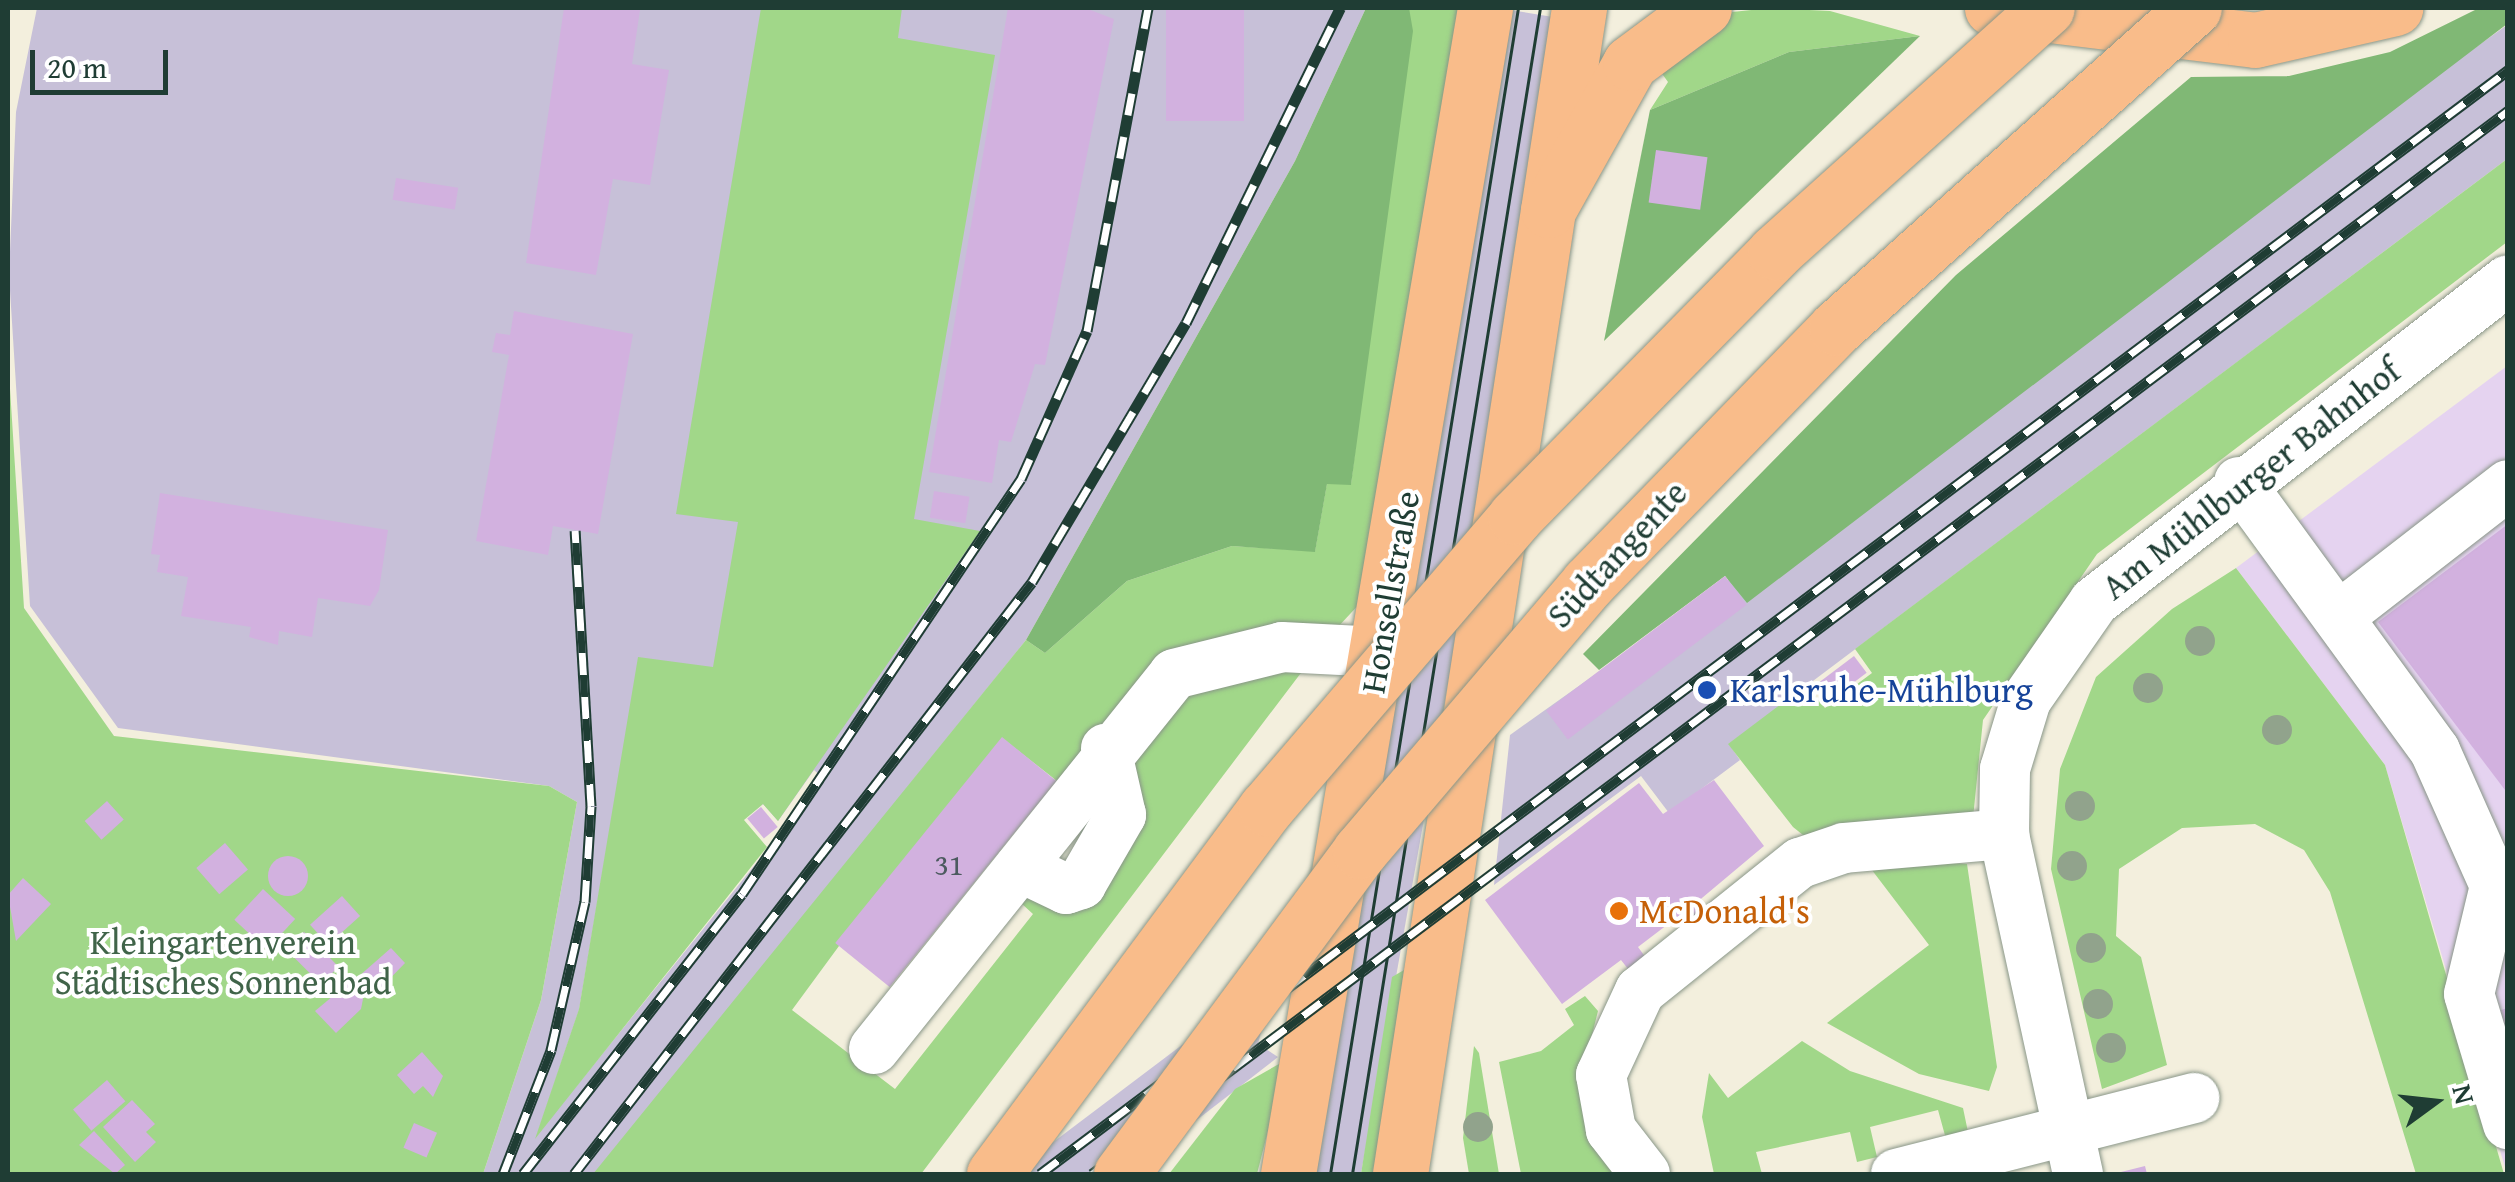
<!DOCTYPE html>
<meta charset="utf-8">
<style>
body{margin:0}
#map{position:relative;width:2515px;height:1182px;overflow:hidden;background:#f3efdd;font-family:"Gentium Book Plus",serif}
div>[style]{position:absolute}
.built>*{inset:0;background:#e5d3f0}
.industrial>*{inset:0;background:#c7c0d8}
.green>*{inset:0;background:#a1d789}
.forest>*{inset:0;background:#80b875}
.building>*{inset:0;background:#d2b1df;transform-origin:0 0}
.round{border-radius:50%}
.roads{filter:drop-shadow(0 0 2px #899688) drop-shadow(0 0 2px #899688)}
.minor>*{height:50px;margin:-25px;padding:0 25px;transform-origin:25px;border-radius:25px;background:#fff}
.major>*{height:55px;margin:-27.5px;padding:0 27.5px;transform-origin:27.5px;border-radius:27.5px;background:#f9bc8a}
.highway>*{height:55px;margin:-27.5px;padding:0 27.5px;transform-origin:27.5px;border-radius:27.5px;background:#f9bc8a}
.tram>*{height:2.5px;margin:-1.25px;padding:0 1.25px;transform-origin:1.25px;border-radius:1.25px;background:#1f3d34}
.rail>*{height:11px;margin-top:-5.5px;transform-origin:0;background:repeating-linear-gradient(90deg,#fff 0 22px,#1f3d34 0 44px);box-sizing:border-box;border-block:2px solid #1f3d34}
.bridges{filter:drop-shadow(0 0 2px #899688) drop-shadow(0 0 2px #899688)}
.highway-bridge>*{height:55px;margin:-27.5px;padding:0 27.5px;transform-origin:27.5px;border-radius:27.5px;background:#f9bc8a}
.trees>*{width:30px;height:30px;margin:-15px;border-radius:50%;background:#91a38c}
.dots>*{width:28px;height:28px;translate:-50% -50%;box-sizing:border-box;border:5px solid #fff;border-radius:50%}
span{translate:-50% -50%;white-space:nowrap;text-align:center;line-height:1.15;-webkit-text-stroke:8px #fff;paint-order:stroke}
.number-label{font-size:30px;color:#4c5a5f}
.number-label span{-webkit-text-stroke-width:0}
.street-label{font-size:35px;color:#1f3d34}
.transit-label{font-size:35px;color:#164399}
.left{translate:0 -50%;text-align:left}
.food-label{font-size:35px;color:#c56008}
.park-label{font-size:35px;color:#406449}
.frame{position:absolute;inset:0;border:10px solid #1f3d34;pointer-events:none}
.north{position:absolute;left:2385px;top:1052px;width:100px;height:100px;-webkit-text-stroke:8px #fff;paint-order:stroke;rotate:75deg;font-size:28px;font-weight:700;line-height:40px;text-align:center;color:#1f3d34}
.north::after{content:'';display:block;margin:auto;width:35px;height:45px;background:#1f3d34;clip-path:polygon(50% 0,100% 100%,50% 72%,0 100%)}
.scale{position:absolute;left:30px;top:50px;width:138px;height:45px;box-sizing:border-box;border:5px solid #1f3d34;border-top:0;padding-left:12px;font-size:30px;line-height:35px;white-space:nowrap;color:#1f3d34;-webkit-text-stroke:8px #fff;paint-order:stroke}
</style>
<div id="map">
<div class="built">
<div style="clip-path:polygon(2507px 366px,2507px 1174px,2385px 765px,2236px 568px)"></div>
</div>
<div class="industrial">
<div style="clip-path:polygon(evenodd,37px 8px,1366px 8px,1295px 161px,1026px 640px,596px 1174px,483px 1174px,541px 1000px,577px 802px,549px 786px,118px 728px,30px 606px,9px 275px,16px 112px,37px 8px,814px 770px,824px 779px,537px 1135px,579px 1010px,613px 811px,743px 820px,763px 804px,778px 821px,814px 770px)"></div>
<div style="clip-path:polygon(1505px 9px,1553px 17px,1487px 464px,1361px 1174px,1314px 1174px)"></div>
<div style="clip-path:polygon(2507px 25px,2507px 159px,1729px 744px,1740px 760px,1669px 813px,1641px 776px,1494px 885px,1510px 735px)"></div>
<div style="clip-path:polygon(1276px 974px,1258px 1044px,1278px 1057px,1127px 1174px,1011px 1174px)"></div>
</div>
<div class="green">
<div style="clip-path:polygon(761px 8px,902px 8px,898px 38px,995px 55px,914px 519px,980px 531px,778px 821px,763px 804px,744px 820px,767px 847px,535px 1139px,579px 1009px,638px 657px,713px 667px,738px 522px,676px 514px)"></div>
<div style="clip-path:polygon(1409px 8px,1461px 8px,1364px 599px,1323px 643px,1255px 636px,1176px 657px,1057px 781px,1002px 738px,839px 946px,792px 1010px,895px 1089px,1033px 914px,1012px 895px,1023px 873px,1064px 895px,1083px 890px,1118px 844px,1126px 789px,1114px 749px,1140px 717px,1181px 679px,1231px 660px,1313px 657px,921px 1174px,593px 1174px,1026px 640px,1045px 653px,1127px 581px,1232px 546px,1315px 551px,1327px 483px,1351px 484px)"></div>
<div style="clip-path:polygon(1770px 8px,1830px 11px,1920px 36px,1789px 52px,1650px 110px,1668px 82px,1653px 61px,1723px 13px)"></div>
<div style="clip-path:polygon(2507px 159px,2507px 242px,2097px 554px,1983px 720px,1973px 818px,1813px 843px,1793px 827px,1728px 744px,1806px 685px,1825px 708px,1872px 673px,1855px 649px)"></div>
<div style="clip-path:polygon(8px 357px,24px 608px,114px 736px,549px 786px,577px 802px,541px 1000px,483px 1174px,8px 1174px)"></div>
<div style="clip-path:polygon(2236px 568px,2385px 765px,2504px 1174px,2416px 1174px,2330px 892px,2304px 850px,2255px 824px,2182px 828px,2119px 869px,2116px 936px,2141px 957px,2167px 1065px,2102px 1089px,2051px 869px,2060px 769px,2096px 677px,2172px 609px)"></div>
<div style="clip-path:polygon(1862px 857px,1967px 864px,1997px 1067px,1989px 1091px,1919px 1074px,1827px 1023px,1929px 945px)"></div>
<div style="clip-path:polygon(1404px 970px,1374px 1174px,1361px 1174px,1392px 977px)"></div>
<div style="clip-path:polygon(1585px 996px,1598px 1011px,1588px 1051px,1621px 1174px,1521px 1174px,1499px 1062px,1541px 1051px,1574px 1025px,1565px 1009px)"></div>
<div style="clip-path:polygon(1802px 1041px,1850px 1071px,1963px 1108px,1968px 1132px,1946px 1139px,1938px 1110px,1870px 1127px,1877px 1157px,1857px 1162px,1850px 1132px,1756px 1152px,1762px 1174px,1714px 1174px,1702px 1117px,1709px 1073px,1728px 1098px)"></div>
<div style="clip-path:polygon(1474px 1046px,1479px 1053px,1499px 1174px,1469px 1174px,1463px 1138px)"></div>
<div style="clip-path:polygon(1286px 1060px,1257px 1174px,1169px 1174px,1235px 1089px)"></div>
</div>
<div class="forest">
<div style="clip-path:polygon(1366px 8px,1409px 8px,1413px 31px,1351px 485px,1327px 484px,1315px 552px,1232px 546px,1127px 581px,1045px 653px,1026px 640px,1295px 161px)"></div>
<div style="clip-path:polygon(2479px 8px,2507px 8px,2507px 24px,1747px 603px,1725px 576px,1599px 670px,1583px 654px,1956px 275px,2191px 77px,2289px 76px,2390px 52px)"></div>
<div style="clip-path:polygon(1920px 36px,1604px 341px,1650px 110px,1789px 52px)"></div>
</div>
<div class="building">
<div style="clip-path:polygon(564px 8px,640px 10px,632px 64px,669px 70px,650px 185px,613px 179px,596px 275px,526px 263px)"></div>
<div style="clip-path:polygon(1008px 8px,1085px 8px,1114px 19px,1045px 365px,1035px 364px,1011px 442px,999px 440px,992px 483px,929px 472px)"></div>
<div style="left:1166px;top:8px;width:78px;height:113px"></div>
<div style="left:1656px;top:150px;width:52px;height:53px;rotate:8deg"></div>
<div style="left:396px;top:178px;width:63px;height:22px;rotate:9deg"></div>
<div style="clip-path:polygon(514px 311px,633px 334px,598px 534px,553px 526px,548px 555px,476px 541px,509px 355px,492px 352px,496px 333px,510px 335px)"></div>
<div style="left:934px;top:491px;width:36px;height:27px;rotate:9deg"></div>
<div style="clip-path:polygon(160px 493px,388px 530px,379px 590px,370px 606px,318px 598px,312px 637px,279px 631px,278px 645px,249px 637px,251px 627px,181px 616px,188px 577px,157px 572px,160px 555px,151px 554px)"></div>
<div style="clip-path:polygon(2508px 524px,2508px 794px,2378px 622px)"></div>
<div style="left:1725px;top:576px;width:36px;height:224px;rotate:53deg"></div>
<div style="left:1854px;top:656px;width:21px;height:51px;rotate:53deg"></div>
<div style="left:1002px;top:737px;width:70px;height:265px;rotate:39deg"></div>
<div style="clip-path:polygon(1714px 780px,1764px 846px,1696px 903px,1707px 917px,1691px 930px,1680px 915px,1638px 947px,1649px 962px,1632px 974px,1621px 960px,1562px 1004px,1485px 900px,1639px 783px,1663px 814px)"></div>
<div style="left:107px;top:801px;width:25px;height:30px;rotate:48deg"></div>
<div style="left:761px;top:807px;width:26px;height:18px;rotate:50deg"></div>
<div style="left:225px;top:843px;width:35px;height:38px;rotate:49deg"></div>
<div class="round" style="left:268px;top:856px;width:40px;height:40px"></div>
<div style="clip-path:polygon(23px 878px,51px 904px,16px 941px,8px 895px)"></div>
<div style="left:263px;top:889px;width:44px;height:42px;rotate:43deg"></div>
<div style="left:342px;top:896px;width:27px;height:43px;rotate:48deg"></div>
<div style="left:304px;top:932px;width:49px;height:25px;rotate:45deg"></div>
<div style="clip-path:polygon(391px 948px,405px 963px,374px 995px,358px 977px)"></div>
<div style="clip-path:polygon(351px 981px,364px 994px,361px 1009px,336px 1033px,315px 1011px)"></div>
<div style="clip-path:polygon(2508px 1008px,2508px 1071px,2490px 1013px)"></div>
<div style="clip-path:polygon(422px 1052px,443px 1076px,433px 1097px,423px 1086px,414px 1094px,397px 1075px)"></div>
<div style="left:107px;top:1080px;width:28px;height:45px;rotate:49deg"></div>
<div style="clip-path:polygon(132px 1100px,155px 1124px,146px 1132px,156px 1142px,135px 1162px,103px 1127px)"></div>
<div style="left:414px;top:1123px;width:25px;height:27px;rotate:23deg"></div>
<div style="clip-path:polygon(94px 1131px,125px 1165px,115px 1174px,79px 1145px)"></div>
<div style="clip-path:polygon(2145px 1166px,2147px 1174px,2117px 1174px,2117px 1173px)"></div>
</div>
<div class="roads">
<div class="minor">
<div style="left:2239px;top:482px;width:333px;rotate:53.9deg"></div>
<div style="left:2435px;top:751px;width:148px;rotate:66deg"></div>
<div style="left:2495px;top:886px;width:111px;rotate:103.5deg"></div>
<div style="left:2469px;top:994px;width:136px;rotate:73.3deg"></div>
<div style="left:2338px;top:617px;width:215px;rotate:-37.8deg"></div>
<div style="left:1020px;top:867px;width:51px;rotate:25.6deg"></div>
<div style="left:1066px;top:889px;width:16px;rotate:-18deg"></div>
<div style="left:1081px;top:884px;width:80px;rotate:-59.9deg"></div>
<div style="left:1121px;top:815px;width:68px;rotate:-102.8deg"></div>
<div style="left:874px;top:1049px;width:480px;rotate:-51.3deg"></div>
<div style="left:1174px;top:674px;width:111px;rotate:-14deg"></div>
<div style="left:1282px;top:647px;width:98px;rotate:2.9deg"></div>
<div style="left:1645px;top:1174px;width:56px;rotate:-127.7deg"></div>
<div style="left:1611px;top:1130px;width:56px;rotate:-100.3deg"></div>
<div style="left:1601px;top:1075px;width:93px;rotate:-65.1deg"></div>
<div style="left:1640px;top:991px;width:205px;rotate:-38.7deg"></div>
<div style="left:1800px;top:863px;width:46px;rotate:-18.8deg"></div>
<div style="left:1844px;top:848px;width:161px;rotate:-5deg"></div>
<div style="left:1896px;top:1174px;width:308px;rotate:-14.3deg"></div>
<div style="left:2078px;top:1174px;width:348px;rotate:-102.3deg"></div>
<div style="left:2004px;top:834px;width:65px;rotate:-89.1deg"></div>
<div style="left:2005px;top:769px;width:72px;rotate:-73.1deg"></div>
<div style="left:2026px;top:700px;width:119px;rotate:-55.2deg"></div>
<div style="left:2094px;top:602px;width:524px;rotate:-37.87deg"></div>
</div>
<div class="major">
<div style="left:1288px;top:1174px;width:1183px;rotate:-80.41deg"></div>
<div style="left:1400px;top:1174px;width:1180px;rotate:-81.27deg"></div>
</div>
<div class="highway">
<div style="left:1992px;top:8px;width:265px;rotate:6.9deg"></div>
<div style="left:2255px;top:40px;width:144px;rotate:-12.9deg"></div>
<div style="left:1548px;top:210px;width:168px;rotate:-60.8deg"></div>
<div style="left:1630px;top:63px;width:92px;rotate:-36.6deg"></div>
</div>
</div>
<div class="tram">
<div style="left:1330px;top:1174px;width:1181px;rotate:-80.84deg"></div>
<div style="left:1352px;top:1174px;width:1181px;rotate:-80.84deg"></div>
</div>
<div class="rail">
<div style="left:503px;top:1174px;width:133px;rotate:-68.8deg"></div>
<div style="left:551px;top:1050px;width:152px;rotate:-77.1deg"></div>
<div style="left:585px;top:902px;width:96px;rotate:-86.4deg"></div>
<div style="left:591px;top:806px;width:276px;rotate:-93.3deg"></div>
<div style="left:523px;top:1174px;width:355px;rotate:-52deg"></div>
<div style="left:742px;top:894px;width:500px;rotate:-56.09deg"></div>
<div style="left:1021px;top:479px;width:162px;rotate:-66deg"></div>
<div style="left:1087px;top:331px;width:329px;rotate:-79.3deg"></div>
<div style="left:574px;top:1174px;width:748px;rotate:-52.27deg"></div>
<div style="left:1032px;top:582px;width:301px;rotate:-59.3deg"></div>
<div style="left:1186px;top:323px;width:351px;rotate:-63.9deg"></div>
<div style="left:1040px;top:1174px;width:1837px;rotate:-36.94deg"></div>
<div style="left:1092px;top:1174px;width:1771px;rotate:-36.9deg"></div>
</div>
<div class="bridges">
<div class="highway-bridge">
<div style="left:994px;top:1174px;width:456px;rotate:-53.4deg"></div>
<div style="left:1266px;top:808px;width:383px;rotate:-49.4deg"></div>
<div style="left:1515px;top:517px;width:371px;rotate:-45.5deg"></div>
<div style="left:1775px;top:252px;width:365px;rotate:-41.9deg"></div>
<div style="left:1121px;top:1174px;width:402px;rotate:-53.5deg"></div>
<div style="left:1360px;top:851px;width:352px;rotate:-49.6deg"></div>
<div style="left:1588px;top:583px;width:356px;rotate:-45.8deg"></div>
<div style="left:1836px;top:328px;width:480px;rotate:-41.8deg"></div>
</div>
</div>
<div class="trees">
<div style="left:2200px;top:641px"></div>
<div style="left:2148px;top:688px"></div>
<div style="left:2277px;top:730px"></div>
<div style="left:2080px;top:806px"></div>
<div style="left:2072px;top:866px"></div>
<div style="left:2091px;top:948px"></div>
<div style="left:2098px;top:1004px"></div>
<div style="left:2111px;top:1048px"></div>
<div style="left:1478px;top:1127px"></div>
</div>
<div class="dots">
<div style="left:1707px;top:690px;background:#1a4fb4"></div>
<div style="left:1619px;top:911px;background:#e8710a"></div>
</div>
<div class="number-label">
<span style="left:949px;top:864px">31</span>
</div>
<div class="street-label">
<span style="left:2251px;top:479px;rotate:-38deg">Am Mühlburger Bahnhof</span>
<span style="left:1617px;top:554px;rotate:-47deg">Südtangente</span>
<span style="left:1390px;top:592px;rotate:-80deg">Honsellstraße</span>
</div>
<div class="transit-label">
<span class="left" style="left:1730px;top:690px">Karlsruhe-Mühlburg</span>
</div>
<div class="food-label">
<span class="left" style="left:1639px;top:911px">McDonald's</span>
</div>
<div class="park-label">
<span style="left:223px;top:962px">Kleingartenverein<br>Städtisches Sonnenbad</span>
</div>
<div class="frame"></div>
<div class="north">N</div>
<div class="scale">20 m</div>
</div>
